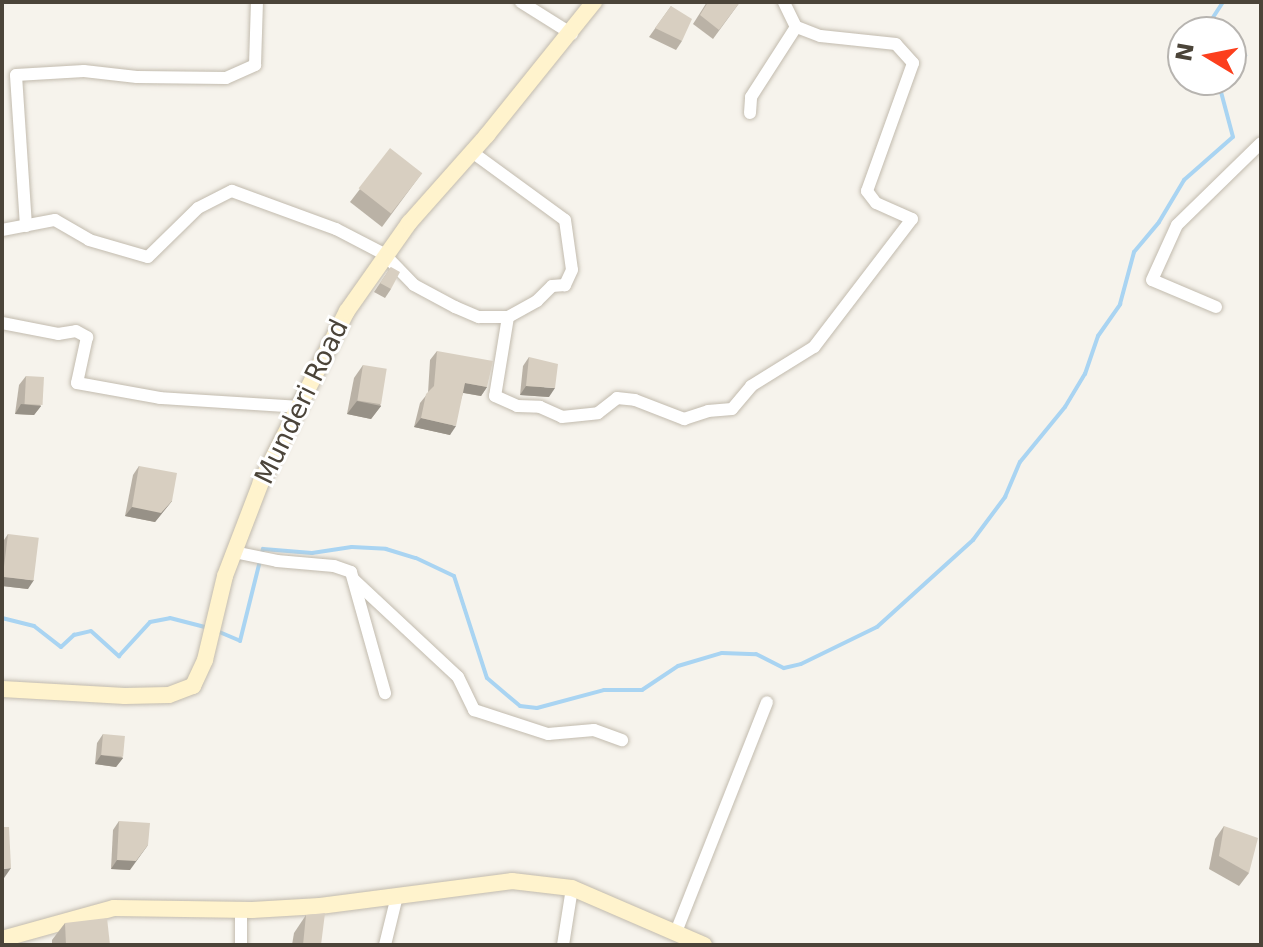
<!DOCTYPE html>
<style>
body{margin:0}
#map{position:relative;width:1263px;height:947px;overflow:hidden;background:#f6f3ec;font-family:"DejaVu Sans",sans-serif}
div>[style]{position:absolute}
.stream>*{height:4px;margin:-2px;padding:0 2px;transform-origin:2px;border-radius:2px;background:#a9d4f2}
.roads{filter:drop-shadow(0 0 2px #c2bbae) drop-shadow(0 0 2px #c2bbae)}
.minor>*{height:12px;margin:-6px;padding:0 6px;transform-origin:6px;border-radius:6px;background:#fff}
.secondary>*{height:16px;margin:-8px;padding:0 8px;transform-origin:8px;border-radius:8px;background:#fff3cd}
.wall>*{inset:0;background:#bab2a6}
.shaded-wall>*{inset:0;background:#979187}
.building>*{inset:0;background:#d8cfc1;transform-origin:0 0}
span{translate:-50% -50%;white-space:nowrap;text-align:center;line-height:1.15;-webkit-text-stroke:6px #fff;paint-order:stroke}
.street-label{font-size:26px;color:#4b4439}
.frame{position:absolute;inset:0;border:4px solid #4b4439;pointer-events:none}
.north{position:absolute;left:1167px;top:16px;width:80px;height:80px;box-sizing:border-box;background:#fff;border:2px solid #b7b4b0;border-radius:50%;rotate:280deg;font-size:22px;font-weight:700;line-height:32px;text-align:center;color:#4b4439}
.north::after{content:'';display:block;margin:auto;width:28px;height:36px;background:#fc3f1d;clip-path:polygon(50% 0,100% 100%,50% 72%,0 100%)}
</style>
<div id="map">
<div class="stream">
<div style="left:1223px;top:2px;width:20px;rotate:123deg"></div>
<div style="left:1212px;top:19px;width:18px;rotate:47deg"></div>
<div style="left:1231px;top:40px;width:21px;rotate:47deg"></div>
<div style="left:1245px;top:55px;width:24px;rotate:126deg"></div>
<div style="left:2px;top:618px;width:33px;rotate:14deg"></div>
<div style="left:34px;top:626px;width:34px;rotate:38deg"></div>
<div style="left:61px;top:647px;width:18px;rotate:-43deg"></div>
<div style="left:74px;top:635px;width:17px;rotate:-13deg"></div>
<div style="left:91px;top:631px;width:38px;rotate:42deg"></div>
<div style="left:119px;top:656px;width:46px;rotate:-47.6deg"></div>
<div style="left:150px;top:622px;width:20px;rotate:-11deg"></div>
<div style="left:170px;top:618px;width:40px;rotate:14.4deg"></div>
<div style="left:217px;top:631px;width:25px;rotate:23deg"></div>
<div style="left:240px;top:641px;width:95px;rotate:-76deg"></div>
<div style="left:263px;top:549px;width:49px;rotate:4.7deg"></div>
<div style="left:312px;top:553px;width:40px;rotate:-8.5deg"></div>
<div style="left:352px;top:547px;width:34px;rotate:3deg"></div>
<div style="left:386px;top:549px;width:31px;rotate:17deg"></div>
<div style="left:416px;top:558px;width:42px;rotate:25.3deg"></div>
<div style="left:454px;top:576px;width:107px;rotate:72.1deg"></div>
<div style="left:487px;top:678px;width:43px;rotate:40.3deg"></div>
<div style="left:520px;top:706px;width:17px;rotate:7deg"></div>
<div style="left:537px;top:708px;width:69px;rotate:-15deg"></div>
<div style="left:604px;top:690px;width:38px"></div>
<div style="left:642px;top:690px;width:43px;rotate:-33.7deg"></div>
<div style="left:678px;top:666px;width:46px;rotate:-16.5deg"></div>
<div style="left:722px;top:653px;width:34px;rotate:2deg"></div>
<div style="left:756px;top:654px;width:31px;rotate:27deg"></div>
<div style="left:784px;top:668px;width:17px;rotate:-13deg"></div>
<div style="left:801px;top:664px;width:85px;rotate:-26deg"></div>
<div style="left:877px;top:627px;width:130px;rotate:-42.2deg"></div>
<div style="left:973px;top:540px;width:54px;rotate:-53.3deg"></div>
<div style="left:1005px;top:497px;width:38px;rotate:-67deg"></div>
<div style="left:1020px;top:462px;width:71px;rotate:-50.7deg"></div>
<div style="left:1065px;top:407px;width:39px;rotate:-59deg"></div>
<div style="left:1085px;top:374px;width:40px;rotate:-71.1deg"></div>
<div style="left:1098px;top:336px;width:39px;rotate:-55deg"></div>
<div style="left:1120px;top:304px;width:54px;rotate:-74.9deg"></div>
<div style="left:1134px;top:252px;width:39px;rotate:-50deg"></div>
<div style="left:1159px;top:222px;width:49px;rotate:-59.2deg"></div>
<div style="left:1184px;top:180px;width:65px;rotate:-41.3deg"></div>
<div style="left:1233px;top:137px;width:51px;rotate:-104.9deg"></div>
<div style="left:1220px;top:88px;width:10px;rotate:-53deg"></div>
</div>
<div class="roads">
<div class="minor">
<div style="left:521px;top:2px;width:60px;rotate:32.1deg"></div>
<div style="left:750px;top:113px;width:16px;rotate:-86deg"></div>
<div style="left:751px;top:97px;width:83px;rotate:-57.3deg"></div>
<div style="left:472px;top:152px;width:115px;rotate:36.2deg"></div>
<div style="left:565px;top:220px;width:50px;rotate:82deg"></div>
<div style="left:572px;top:270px;width:17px;rotate:115deg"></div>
<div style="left:565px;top:285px;width:13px;rotate:176deg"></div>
<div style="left:552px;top:286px;width:21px;rotate:135deg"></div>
<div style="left:537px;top:301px;width:33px;rotate:151deg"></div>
<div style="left:508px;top:317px;width:80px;rotate:99.3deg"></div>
<div style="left:495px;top:396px;width:24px;rotate:24deg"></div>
<div style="left:517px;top:406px;width:23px;rotate:2deg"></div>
<div style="left:540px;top:407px;width:24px;rotate:24deg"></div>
<div style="left:562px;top:417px;width:36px;rotate:-6deg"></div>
<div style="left:598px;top:413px;width:24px;rotate:-38deg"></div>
<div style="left:617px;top:398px;width:18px;rotate:6deg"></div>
<div style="left:635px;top:400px;width:53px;rotate:21.2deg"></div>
<div style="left:684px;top:419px;width:25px;rotate:-18deg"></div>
<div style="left:708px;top:411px;width:24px;rotate:-5deg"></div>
<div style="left:732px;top:409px;width:30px;rotate:-50deg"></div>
<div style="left:751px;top:386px;width:74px;rotate:-31.8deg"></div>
<div style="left:814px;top:347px;width:161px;rotate:-52.6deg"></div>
<div style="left:912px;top:219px;width:39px;rotate:-156deg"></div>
<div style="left:876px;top:203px;width:15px;rotate:-127deg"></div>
<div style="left:867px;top:191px;width:136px;rotate:-70.2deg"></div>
<div style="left:913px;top:63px;width:25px;rotate:-132deg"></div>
<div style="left:896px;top:44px;width:76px;rotate:-174deg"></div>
<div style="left:820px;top:36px;width:26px;rotate:-159deg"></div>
<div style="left:796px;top:27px;width:28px;rotate:-116deg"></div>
<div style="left:26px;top:226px;width:151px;rotate:-93.8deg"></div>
<div style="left:16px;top:75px;width:68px;rotate:-3.4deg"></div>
<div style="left:84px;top:71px;width:53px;rotate:6.5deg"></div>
<div style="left:137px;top:77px;width:89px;rotate:0.6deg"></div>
<div style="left:226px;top:78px;width:32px;rotate:-24deg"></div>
<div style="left:255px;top:65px;width:63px;rotate:-88.2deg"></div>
<div style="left:2px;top:230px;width:54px;rotate:-10.7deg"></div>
<div style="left:55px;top:220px;width:39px;rotate:30deg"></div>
<div style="left:89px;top:240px;width:61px;rotate:16.1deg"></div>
<div style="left:148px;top:257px;width:70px;rotate:-44.4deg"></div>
<div style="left:198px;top:208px;width:38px;rotate:-27deg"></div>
<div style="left:232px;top:191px;width:111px;rotate:20.1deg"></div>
<div style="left:336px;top:229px;width:54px;rotate:27.5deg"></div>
<div style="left:384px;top:254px;width:43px;rotate:45.9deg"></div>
<div style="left:414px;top:285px;width:47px;rotate:28.2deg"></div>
<div style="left:455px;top:307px;width:26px;rotate:23deg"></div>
<div style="left:479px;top:317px;width:29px"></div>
<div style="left:1216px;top:307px;width:69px;rotate:-157.1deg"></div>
<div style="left:1152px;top:280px;width:60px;rotate:-65.6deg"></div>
<div style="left:1177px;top:225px;width:117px;rotate:-44.3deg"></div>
<div style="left:2px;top:323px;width:57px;rotate:11.1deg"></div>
<div style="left:58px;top:334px;width:18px;rotate:-9deg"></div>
<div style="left:76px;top:331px;width:13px;rotate:29deg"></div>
<div style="left:87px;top:337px;width:47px;rotate:102.3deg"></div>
<div style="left:77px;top:383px;width:84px;rotate:10.2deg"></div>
<div style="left:160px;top:398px;width:139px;rotate:3.7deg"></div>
<div style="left:234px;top:552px;width:44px;rotate:11.8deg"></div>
<div style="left:277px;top:561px;width:57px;rotate:5deg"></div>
<div style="left:334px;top:566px;width:18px;rotate:19deg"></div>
<div style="left:351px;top:572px;width:126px;rotate:74.3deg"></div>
<div style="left:354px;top:580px;width:142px;rotate:43deg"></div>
<div style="left:458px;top:677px;width:37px;rotate:64deg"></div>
<div style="left:474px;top:710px;width:78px;rotate:18deg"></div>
<div style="left:548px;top:734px;width:46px;rotate:-5deg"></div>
<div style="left:594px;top:730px;width:30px;rotate:20deg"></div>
<div style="left:676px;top:932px;width:247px;rotate:-68.4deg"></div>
<div style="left:241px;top:945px;width:36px;rotate:-90deg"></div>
<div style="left:385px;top:945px;width:50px;rotate:-76.2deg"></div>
<div style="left:563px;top:945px;width:58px;rotate:-81deg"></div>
</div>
<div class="secondary">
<div style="left:2px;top:689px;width:123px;rotate:3.3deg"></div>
<div style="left:125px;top:696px;width:44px;rotate:-1.3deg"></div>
<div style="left:169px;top:695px;width:26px;rotate:-21deg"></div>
<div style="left:193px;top:686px;width:29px;rotate:-65deg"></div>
<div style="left:205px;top:660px;width:86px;rotate:-76.6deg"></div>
<div style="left:225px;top:576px;width:101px;rotate:-69deg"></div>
<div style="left:261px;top:482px;width:191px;rotate:-63.3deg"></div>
<div style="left:347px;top:311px;width:108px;rotate:-54.8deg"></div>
<div style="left:409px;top:223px;width:118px;rotate:-48.4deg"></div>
<div style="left:487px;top:135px;width:171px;rotate:-51.2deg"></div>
<div style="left:2px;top:939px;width:116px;rotate:-15.5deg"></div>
<div style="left:114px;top:908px;width:138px;rotate:0.8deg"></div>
<div style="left:252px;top:910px;width:68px;rotate:-3.4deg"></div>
<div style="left:320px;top:906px;width:194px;rotate:-7.4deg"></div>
<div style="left:512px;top:881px;width:60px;rotate:6.7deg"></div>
<div style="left:572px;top:888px;width:144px;rotate:23.4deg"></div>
</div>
</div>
<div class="wall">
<div style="clip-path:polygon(707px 2px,740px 2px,713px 39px,693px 24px)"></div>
<div style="clip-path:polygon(671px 6px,682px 41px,676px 50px,649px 37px)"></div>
<div style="clip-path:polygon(422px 173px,382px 227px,350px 202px,360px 189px)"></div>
<div style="clip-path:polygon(391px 267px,391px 289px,385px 298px,374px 292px)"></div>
<div style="clip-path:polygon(437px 351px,487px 387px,481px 396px,463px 393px,450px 435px,414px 427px,420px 403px,428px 393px,430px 360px)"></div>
<div style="clip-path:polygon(529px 357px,549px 397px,520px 395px,523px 366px)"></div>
<div style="clip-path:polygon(363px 365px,381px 406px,371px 419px,347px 414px,354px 378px)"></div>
<div style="clip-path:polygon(26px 376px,41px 406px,34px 415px,15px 414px,19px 385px)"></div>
<div style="clip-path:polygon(139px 466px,172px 501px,155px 522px,125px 516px,133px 475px)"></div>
<div style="clip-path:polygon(8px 534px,28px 589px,2px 586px,2px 543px)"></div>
<div style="clip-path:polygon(103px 734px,123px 758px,116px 767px,95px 764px,97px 743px)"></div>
<div style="clip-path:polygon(119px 821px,130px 870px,111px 869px,113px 830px)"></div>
<div style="clip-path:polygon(1224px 826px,1249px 873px,1239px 886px,1209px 869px,1215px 839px)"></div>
<div style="clip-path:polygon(306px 915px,321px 945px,292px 945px,294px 933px)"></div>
<div style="clip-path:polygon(65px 923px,110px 945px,52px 945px,52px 940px)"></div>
</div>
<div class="shaded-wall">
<div style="clip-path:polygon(465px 383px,487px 387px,481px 396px,459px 392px)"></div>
<div style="clip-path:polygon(526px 386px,555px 388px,549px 397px,520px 395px)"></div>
<div style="clip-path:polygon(357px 401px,381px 406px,371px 419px,347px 414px)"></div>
<div style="clip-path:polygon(21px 404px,41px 406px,34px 415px,15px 414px)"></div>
<div style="clip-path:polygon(421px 418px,456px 426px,450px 435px,414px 427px)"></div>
<div style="clip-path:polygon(172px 501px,155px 522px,125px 516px,132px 507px)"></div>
<div style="clip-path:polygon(3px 577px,34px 580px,28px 589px,2px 586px)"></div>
<div style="clip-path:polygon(101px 755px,123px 758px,116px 767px,95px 764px)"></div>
<div style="clip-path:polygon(148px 845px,130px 870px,111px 869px,117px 860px)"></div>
<div style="clip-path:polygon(11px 868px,2px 881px,2px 869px)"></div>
</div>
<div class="building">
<div style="clip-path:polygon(708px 2px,740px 2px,719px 30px,700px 15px)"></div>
<div style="clip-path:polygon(671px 6px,692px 19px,682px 41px,655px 28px)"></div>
<div style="left:390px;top:148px;width:41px;height:51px;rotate:38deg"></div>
<div style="clip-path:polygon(391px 267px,400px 272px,391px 289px,380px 283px)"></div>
<div style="clip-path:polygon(437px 351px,493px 361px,487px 387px,465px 383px,456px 426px,421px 418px,426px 394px,434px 386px)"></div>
<div style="clip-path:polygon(529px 357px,558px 364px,555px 388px,526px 386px)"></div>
<div style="left:363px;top:365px;width:24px;height:36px;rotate:9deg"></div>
<div style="left:26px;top:376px;width:18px;height:28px;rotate:3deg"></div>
<div style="clip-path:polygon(139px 466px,177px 473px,172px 501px,161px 513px,132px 507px)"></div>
<div style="left:8px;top:534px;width:31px;height:43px;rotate:7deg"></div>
<div style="left:103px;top:734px;width:22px;height:21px;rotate:5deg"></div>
<div style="clip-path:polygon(119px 821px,150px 823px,148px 845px,136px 861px,117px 860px)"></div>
<div style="clip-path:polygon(1224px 826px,1258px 838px,1249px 873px,1219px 856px)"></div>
<div style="clip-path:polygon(2px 827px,9px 827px,11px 868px,2px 869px)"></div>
<div style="clip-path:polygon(325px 913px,321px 945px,303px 945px,306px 915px)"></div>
<div style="clip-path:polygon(107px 918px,110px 945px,66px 945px,65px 923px)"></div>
</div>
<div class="street-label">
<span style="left:302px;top:402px;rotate:-64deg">Munderi Road</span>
</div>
<div class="frame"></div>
<div class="north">N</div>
</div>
